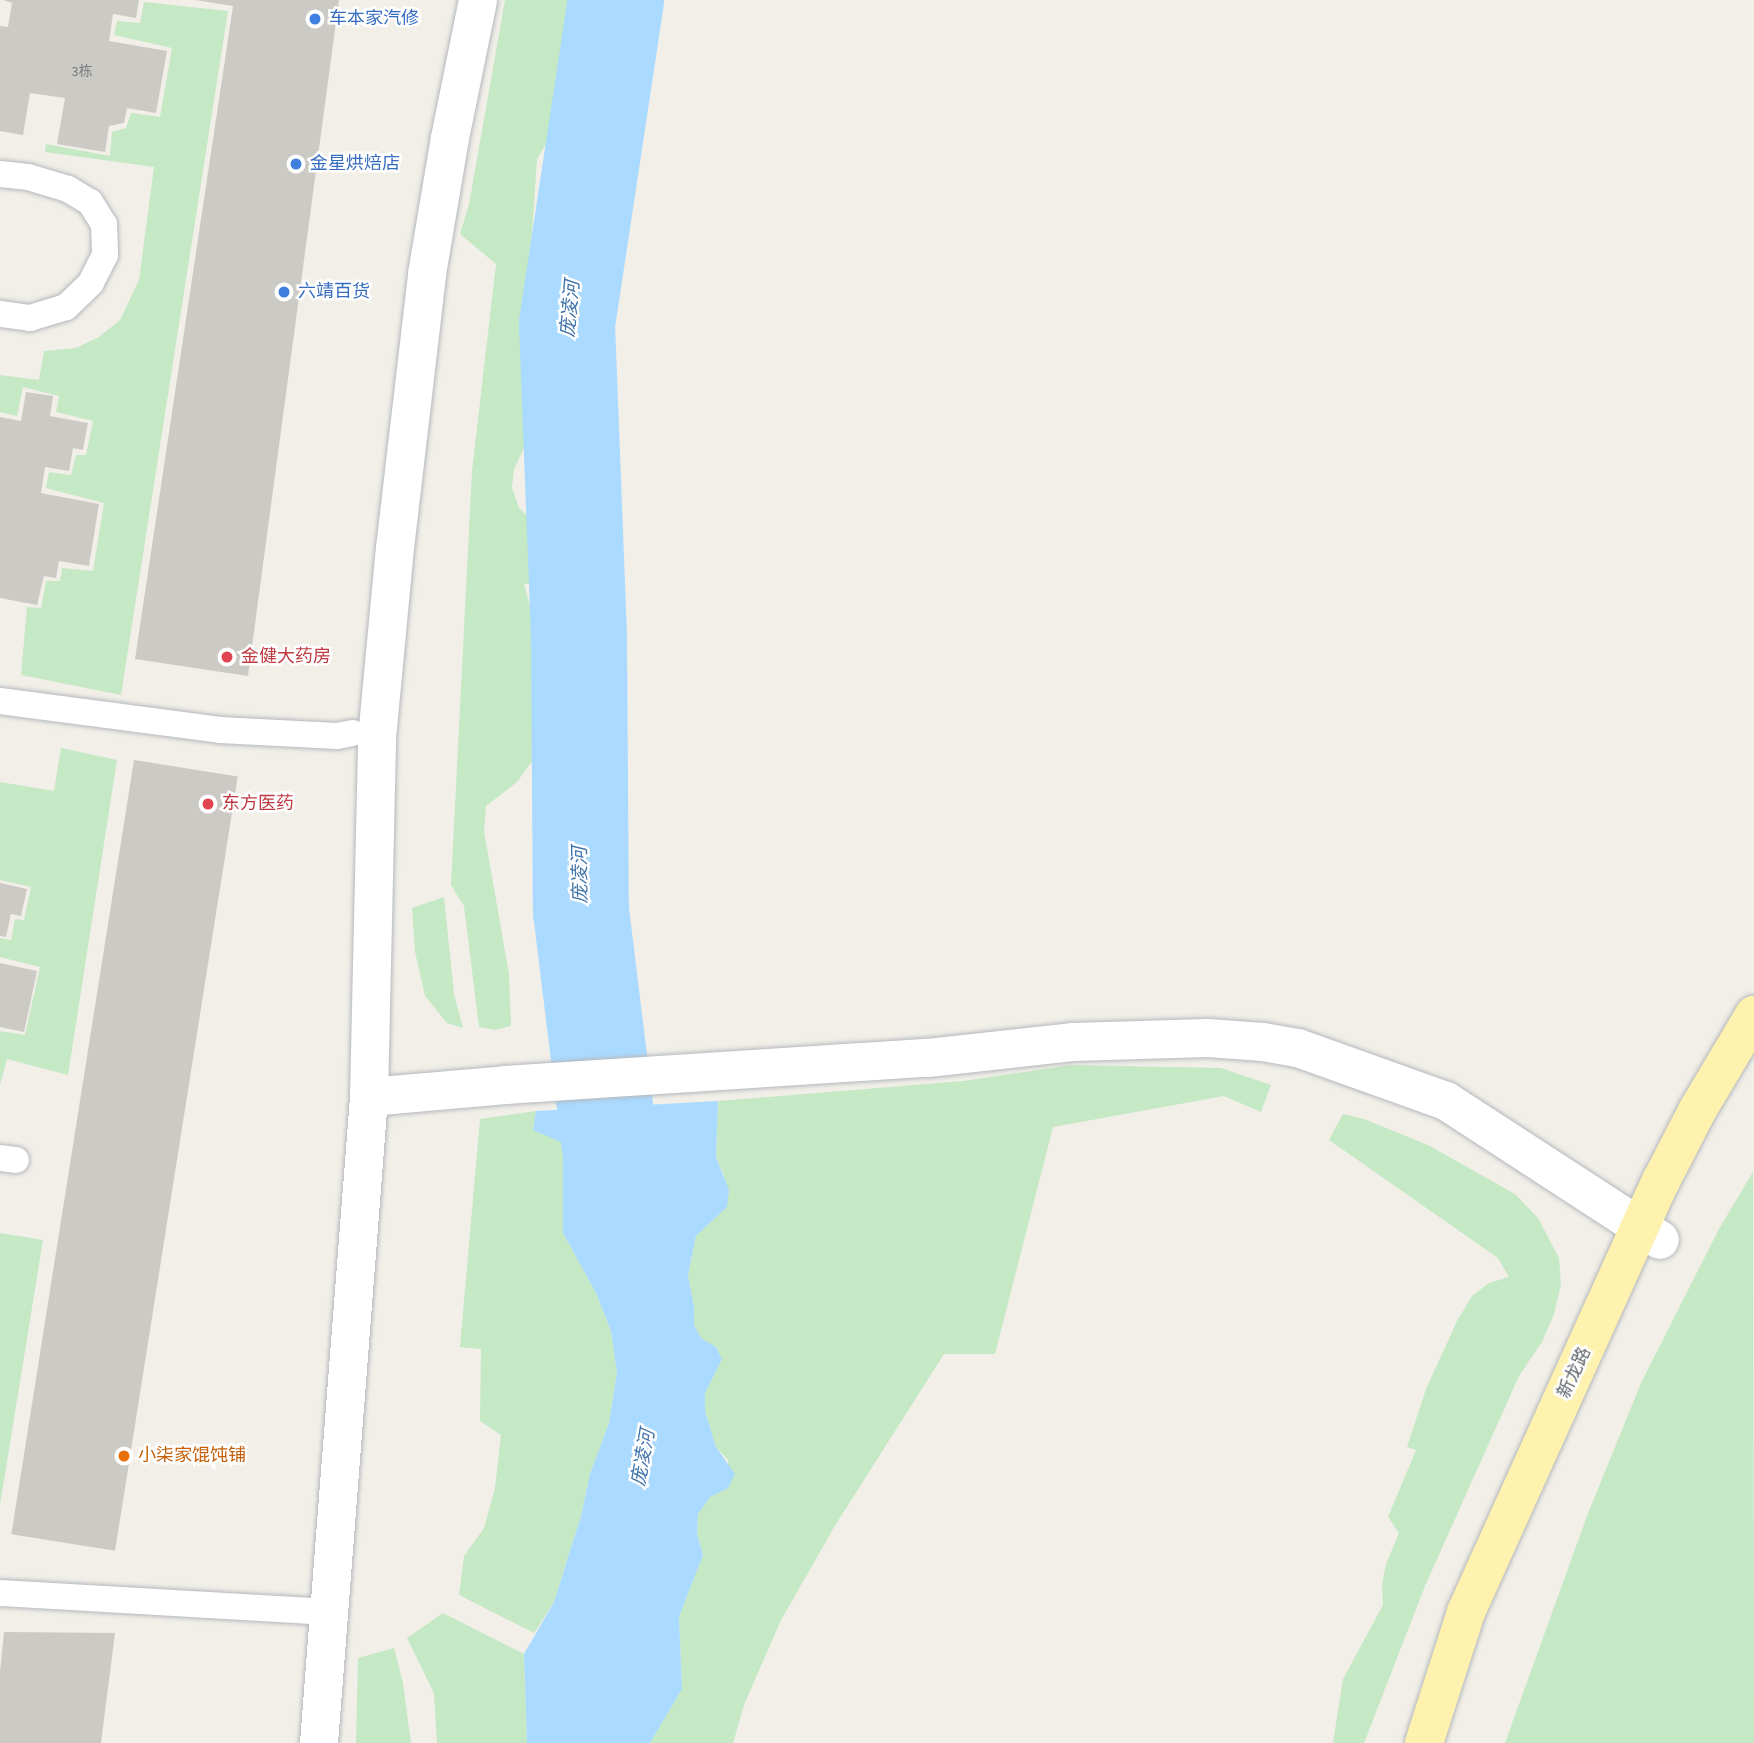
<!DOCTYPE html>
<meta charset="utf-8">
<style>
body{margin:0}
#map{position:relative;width:1754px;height:1743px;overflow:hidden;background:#f1efe8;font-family:"Source Sans 3","Noto Sans SC",sans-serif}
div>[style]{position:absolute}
.green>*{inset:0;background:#c5e8c5}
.water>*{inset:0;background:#aadaff}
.river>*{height:96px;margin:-48px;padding:0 48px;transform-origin:48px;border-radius:48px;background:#aadaff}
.building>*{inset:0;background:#cccac5;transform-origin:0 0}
.roads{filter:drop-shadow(0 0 2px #b5b8bc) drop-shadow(0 0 2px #b5b8bc)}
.service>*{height:26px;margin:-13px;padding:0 13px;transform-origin:13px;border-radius:13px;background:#fff}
.minor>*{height:38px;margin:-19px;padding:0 19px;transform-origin:19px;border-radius:19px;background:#fff}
.primary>*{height:38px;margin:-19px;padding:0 19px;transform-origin:19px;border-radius:19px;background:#fff2af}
.dots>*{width:19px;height:19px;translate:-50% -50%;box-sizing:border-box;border:4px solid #fff;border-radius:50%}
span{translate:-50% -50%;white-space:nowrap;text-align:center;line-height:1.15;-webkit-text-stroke:5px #fff;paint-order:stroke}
.number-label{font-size:14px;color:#7a7d7f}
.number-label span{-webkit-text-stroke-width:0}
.shop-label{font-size:18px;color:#366cbe}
.left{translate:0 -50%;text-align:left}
.health-label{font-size:18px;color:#be3a42}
.street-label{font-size:18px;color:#5f6368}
.food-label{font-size:18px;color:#c56008}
.water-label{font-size:19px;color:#4174aa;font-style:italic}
</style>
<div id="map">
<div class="green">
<div style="clip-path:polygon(505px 0,575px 0,579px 44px,575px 84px,569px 106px,537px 159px,532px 234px,533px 298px,522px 328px,533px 429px,514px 469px,512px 488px,519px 508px,548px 535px,553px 556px,548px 572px,536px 582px,524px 584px,531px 610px,547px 624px,554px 646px,556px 675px,543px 746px,517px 782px,486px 806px,484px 831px,509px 974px,511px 1026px,495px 1030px,479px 1027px,464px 906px,451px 885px,472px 471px,496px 264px,460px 234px,469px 204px)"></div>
<div style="clip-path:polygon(144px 2px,228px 11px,121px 695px,21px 675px,27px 607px,41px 608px,46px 581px,60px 581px,62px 568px,93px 571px,104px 503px,46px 488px,49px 472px,71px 475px,76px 455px,86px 455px,93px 421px,56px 412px,59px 396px,23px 387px,17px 416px,0 412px,0 375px,39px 380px,44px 351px,76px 348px,99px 337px,120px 320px,139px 280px,154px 167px,45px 152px,46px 144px,110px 156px,112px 132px,126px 128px,131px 113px,160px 117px,172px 48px,114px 35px,117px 21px,140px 23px)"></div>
<div style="clip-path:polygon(61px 748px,117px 760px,68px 1075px,7px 1059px,0 1085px,0 1031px,25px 1035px,40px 967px,0 957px,0 938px,11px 940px,15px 919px,24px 920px,31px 887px,0 880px,0 782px,54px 791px)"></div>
<div style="clip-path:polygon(444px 897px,454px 994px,463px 1028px,447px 1023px,425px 996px,415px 952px,412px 908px)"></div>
<div style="clip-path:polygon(1071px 1065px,1221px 1068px,1271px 1085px,1261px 1112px,1224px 1096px,1053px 1127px,995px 1354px,944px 1354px,836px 1524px,781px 1620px,744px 1705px,733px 1743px,650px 1743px,682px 1689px,679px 1617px,703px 1555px,697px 1534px,698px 1514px,710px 1497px,728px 1488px,728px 1460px,716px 1447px,705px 1411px,705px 1393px,722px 1359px,716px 1347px,701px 1338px,694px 1325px,694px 1307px,688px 1275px,696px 1236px,727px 1207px,723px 1173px,716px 1157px,718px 1101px,963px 1081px)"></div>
<div style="clip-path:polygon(536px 1111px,533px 1130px,564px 1143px,563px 1233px,596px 1293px,611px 1331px,617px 1373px,609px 1423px,590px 1474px,581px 1516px,554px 1602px,534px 1633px,459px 1595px,464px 1556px,484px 1528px,495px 1488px,501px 1435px,480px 1421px,481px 1349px,460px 1347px,480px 1119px)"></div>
<div style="clip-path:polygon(1343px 1114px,1364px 1119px,1428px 1145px,1515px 1194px,1538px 1218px,1559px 1258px,1561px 1284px,1554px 1314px,1542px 1342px,1519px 1376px,1425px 1586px,1364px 1743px,1333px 1743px,1343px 1679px,1383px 1605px,1382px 1585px,1386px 1564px,1399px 1533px,1388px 1517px,1416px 1450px,1407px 1447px,1426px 1389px,1458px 1319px,1472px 1296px,1489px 1283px,1509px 1277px,1498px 1258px,1329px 1140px)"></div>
<div style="clip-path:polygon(1753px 1172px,1754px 1743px,1505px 1743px,1587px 1516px,1641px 1383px,1719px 1229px)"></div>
<div style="clip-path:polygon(0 1233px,43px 1240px,0 1505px)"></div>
<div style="clip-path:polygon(443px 1613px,524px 1654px,527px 1743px,437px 1743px,434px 1693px,407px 1638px)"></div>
<div style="clip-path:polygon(394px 1648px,403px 1683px,411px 1743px,356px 1743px,358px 1658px)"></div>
</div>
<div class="water">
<div style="clip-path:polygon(718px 1101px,716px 1157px,729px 1190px,727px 1207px,696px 1236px,688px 1275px,694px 1307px,694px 1325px,701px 1338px,716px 1347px,722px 1359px,705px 1393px,705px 1411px,716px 1447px,735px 1474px,728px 1488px,710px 1497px,698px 1514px,697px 1534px,703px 1555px,679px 1617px,682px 1689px,650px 1743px,527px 1743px,524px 1654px,554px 1602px,581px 1516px,590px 1474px,609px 1423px,617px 1373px,611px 1331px,596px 1293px,563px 1233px,563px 1143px,533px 1130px,536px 1111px)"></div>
</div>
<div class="river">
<div style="left:616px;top:0;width:328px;rotate:98.6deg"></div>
<div style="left:567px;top:324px;width:317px;rotate:87.8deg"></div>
<div style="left:579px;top:641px;width:270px;rotate:89.6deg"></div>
<div style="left:581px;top:911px;width:329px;rotate:83deg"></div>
</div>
<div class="building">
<div style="clip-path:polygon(3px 0,139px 0,136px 18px,113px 14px,109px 41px,167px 51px,156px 113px,127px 108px,124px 123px,109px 126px,105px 152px,57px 144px,65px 98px,30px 93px,23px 135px,0 131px,0 26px,8px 27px,12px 3px)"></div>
<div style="clip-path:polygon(195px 0,339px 0,248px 676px,135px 659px,233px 6px)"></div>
<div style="clip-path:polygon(26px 392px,53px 396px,50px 416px,88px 423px,83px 450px,73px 448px,69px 471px,45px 467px,41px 493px,99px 504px,89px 566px,59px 561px,56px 578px,44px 576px,37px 605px,0 598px,0 417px,21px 421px)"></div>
<div style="left:134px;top:760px;width:105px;height:784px;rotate:9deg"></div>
<div style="clip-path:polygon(0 883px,27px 889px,21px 916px,11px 914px,6px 937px,0 936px)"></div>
<div style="clip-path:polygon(0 963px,37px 971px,24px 1032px,0 1027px)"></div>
<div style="clip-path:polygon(4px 1632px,115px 1633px,101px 1743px,0 1743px,0 1672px)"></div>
</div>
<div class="roads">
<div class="service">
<div style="left:0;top:174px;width:28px;rotate:6deg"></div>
<div style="left:28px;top:177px;width:42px;rotate:16.7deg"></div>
<div style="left:68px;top:189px;width:26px;rotate:31deg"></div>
<div style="left:90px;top:202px;width:26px;rotate:58deg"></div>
<div style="left:104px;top:224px;width:31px;rotate:88deg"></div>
<div style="left:105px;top:255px;width:31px;rotate:117deg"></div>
<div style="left:91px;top:283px;width:35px;rotate:136deg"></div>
<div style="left:66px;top:307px;width:38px;rotate:163deg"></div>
<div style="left:30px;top:318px;width:30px;rotate:-172deg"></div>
<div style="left:0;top:701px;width:222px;rotate:7.5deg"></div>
<div style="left:220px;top:730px;width:117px;rotate:2.9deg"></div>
<div style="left:337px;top:736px;width:16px;rotate:-11deg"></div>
<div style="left:0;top:1158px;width:16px;rotate:7deg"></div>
<div style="left:0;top:1593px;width:330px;rotate:3.3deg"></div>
</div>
<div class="minor">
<div style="left:369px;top:1097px;width:137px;rotate:-5deg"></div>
<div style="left:505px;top:1085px;width:424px;rotate:-3.7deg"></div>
<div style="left:928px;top:1058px;width:145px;rotate:-6.3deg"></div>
<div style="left:1072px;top:1042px;width:136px;rotate:-1.7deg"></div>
<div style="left:1208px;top:1038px;width:55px;rotate:4.2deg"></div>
<div style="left:1263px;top:1042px;width:36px;rotate:10deg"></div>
<div style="left:1298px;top:1048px;width:157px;rotate:19.7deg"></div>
<div style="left:1446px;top:1101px;width:255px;rotate:33deg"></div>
<div style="left:319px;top:1743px;width:648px;rotate:-85.57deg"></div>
<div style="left:369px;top:1097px;width:359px;rotate:-88.7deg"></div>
<div style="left:377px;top:738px;width:191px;rotate:-84.6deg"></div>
<div style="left:395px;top:548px;width:276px;rotate:-83.3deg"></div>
<div style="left:427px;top:274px;width:138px;rotate:-80.4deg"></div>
<div style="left:450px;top:138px;width:141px;rotate:-78.5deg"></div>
</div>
<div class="primary">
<div style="left:1424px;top:1743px;width:138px;rotate:-72.2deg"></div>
<div style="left:1466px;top:1612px;width:473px;rotate:-65.7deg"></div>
<div style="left:1661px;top:1181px;width:79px;rotate:-62.8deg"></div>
<div style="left:1697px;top:1111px;width:112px;rotate:-59.3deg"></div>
</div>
</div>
<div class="dots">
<div style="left:315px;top:19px;background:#3f7fe0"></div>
<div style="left:296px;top:164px;background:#3f7fe0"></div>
<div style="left:284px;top:292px;background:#3f7fe0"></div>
<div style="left:227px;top:657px;background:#e0444e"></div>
<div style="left:208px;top:804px;background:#e0444e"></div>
<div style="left:124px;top:1456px;background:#e8710a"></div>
</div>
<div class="number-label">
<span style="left:82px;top:72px">3栋</span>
</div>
<div class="shop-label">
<span class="left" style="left:329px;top:19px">车本家汽修</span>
<span class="left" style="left:310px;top:164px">金星烘焙店</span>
<span class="left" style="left:298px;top:292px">六靖百货</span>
</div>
<div class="health-label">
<span class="left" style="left:241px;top:657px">金健大药房</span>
<span class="left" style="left:222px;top:804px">东方医药</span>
</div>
<div class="street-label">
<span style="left:1575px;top:1373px;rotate:-65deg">新龙路</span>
</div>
<div class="food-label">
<span class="left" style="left:138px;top:1456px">小柒家馄饨铺</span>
</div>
<div class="water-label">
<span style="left:571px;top:309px;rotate:-85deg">庞凌河</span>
<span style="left:581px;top:875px;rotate:-91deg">庞凌河</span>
<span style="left:644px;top:1458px;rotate:-80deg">庞凌河</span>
</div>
</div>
